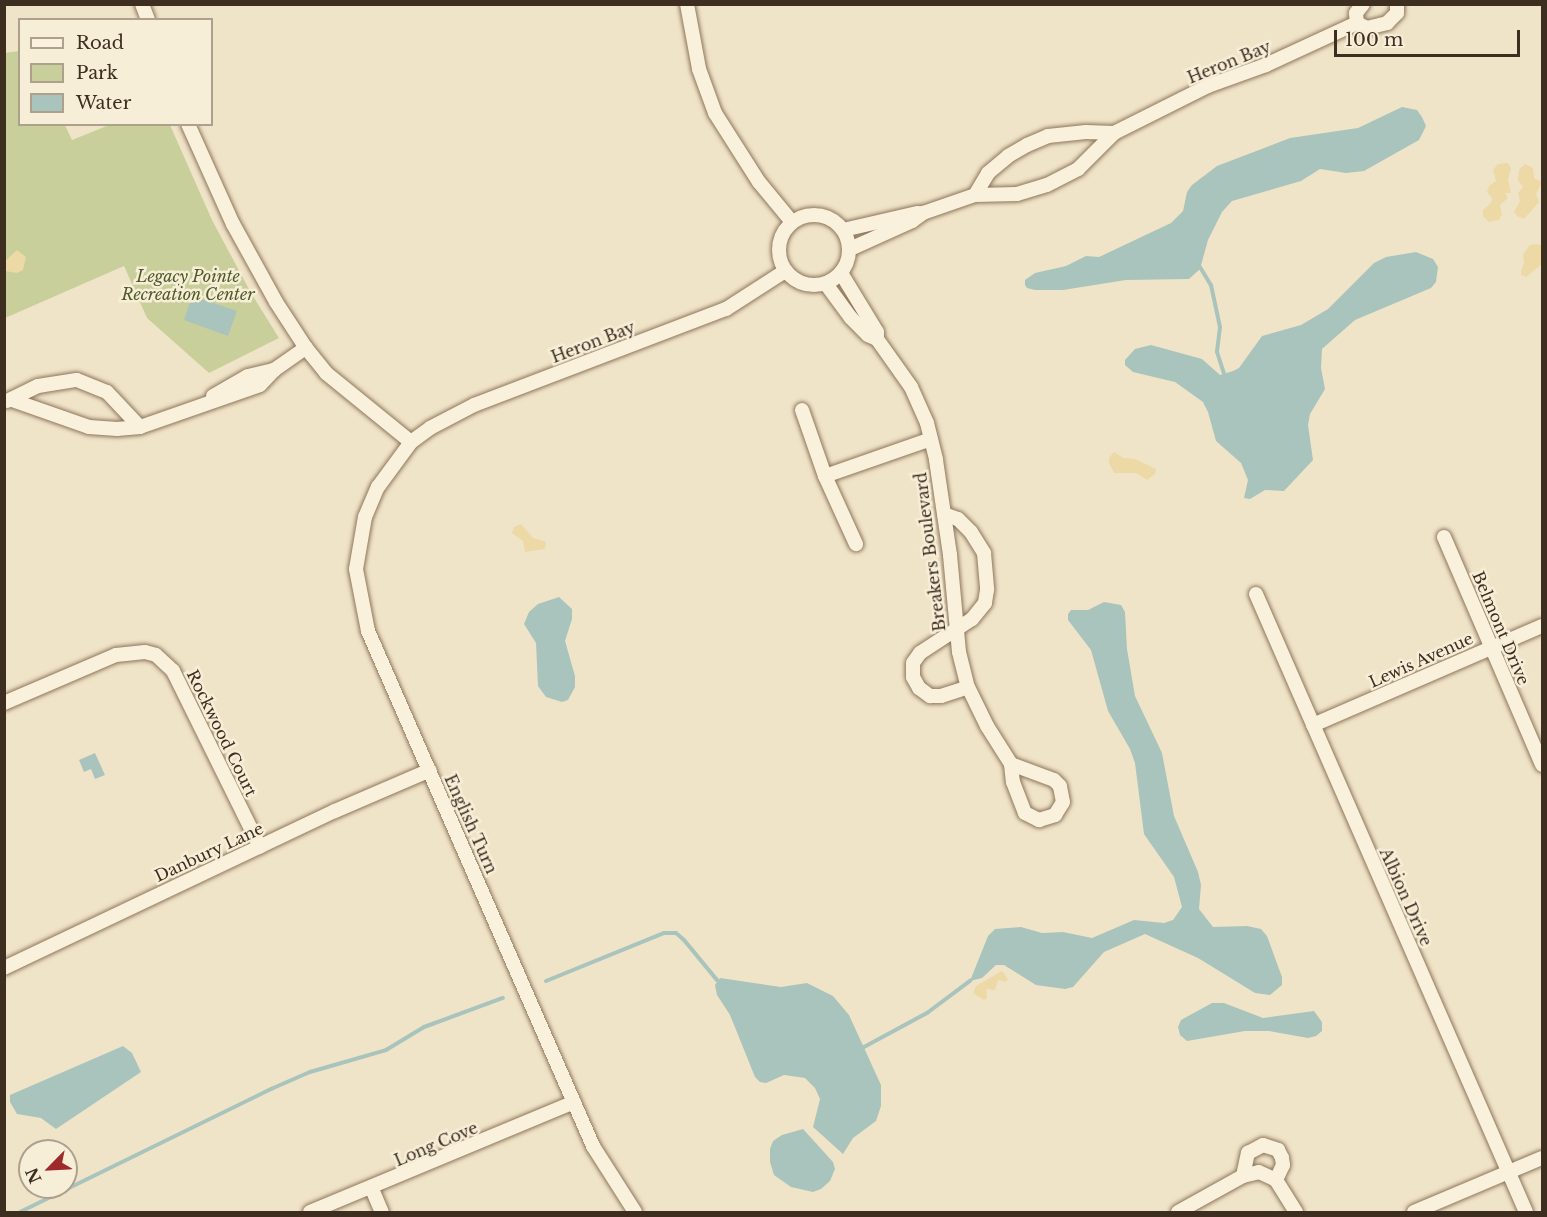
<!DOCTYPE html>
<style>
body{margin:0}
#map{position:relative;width:1547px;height:1217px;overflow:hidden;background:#f0e4c8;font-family:"Libre Baskerville",serif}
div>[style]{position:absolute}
.green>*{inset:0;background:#c9cf9b}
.sand>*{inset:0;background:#ecd9a5}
.water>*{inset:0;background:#a9c4bc}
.stream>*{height:4px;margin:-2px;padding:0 2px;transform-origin:2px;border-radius:2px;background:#a9c4bc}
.roads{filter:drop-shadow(0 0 2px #8d765c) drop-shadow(0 0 2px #8d765c)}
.street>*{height:14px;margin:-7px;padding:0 7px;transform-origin:7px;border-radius:7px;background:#faf1dc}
.street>.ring{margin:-7px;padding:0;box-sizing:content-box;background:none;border:14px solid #faf1dc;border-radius:50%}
span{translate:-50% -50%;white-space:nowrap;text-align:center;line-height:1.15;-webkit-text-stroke:5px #f7eed8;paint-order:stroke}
.street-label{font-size:16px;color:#3d2e20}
.park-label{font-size:16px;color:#4d5a26;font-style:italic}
.frame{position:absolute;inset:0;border:6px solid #3d2e20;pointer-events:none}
.legend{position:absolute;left:18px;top:18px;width:195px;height:108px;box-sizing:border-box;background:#f7eed8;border:2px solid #ada18e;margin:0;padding:8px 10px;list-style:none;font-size:18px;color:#3d2e20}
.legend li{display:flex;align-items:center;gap:12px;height:30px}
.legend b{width:30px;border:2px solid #ada18e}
.north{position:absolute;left:18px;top:1139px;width:60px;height:60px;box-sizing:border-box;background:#f7eed8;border:2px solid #ada18e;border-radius:50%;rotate:246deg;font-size:16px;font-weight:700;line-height:24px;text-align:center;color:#3d2e20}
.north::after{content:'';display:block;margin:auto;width:21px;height:27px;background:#9e2a2b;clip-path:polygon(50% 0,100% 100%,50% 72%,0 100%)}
.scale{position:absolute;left:1334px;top:30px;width:186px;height:27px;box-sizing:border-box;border:3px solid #3d2e20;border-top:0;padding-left:8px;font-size:18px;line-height:21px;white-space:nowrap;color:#3d2e20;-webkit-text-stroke:4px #f7eed8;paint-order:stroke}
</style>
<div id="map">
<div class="green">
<div style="clip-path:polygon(19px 51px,20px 124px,65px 125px,72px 140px,109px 125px,170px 125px,212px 220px,251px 293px,279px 338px,209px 373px,147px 318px,124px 266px,5px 318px,4px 53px)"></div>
</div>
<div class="sand">
<div style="clip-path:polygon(1508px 163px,1511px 168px,1508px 180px,1511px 193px,1505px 193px,1508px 198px,1500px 205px,1502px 214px,1499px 220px,1489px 222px,1483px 216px,1483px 210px,1491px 203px,1492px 198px,1487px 192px,1489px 186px,1496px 181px,1493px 170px,1498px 164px)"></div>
<div style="clip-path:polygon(1525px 164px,1533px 168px,1534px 178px,1542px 182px,1536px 194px,1539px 202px,1524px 219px,1517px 216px,1514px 212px,1520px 201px,1518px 193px,1523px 187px,1518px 180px,1519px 170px)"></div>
<div style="clip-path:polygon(1536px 244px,1542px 245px,1542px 264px,1526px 277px,1521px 275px,1521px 271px,1524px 263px,1523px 254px,1530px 245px)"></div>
<div style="clip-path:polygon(17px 250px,26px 257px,23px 270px,17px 273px,5px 271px,5px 261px)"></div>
<div style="clip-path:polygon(1114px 452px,1123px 458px,1135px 459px,1156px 469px,1155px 474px,1147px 480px,1136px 473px,1114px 473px,1109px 463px,1109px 458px)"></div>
<div style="clip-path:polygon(521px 524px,533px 538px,546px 542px,545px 549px,525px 552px,523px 541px,512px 533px,514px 527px)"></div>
<div style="clip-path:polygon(1002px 971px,1008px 979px,1006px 982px,998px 980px,995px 990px,986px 989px,987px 998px,984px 1000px,973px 993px,976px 986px)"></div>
</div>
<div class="water">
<div style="clip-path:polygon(1402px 107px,1417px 110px,1422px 117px,1426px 126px,1419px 140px,1364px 171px,1346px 173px,1320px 169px,1301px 181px,1232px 201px,1222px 212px,1208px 240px,1200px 269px,1189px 279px,1126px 280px,1063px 290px,1035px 290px,1027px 288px,1025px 285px,1025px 280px,1035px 273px,1066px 266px,1086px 256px,1099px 257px,1171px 223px,1183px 211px,1187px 192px,1192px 185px,1217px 166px,1290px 138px,1358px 128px)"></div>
<div style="clip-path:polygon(1416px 252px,1433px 259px,1438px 267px,1436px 282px,1431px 288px,1355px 320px,1322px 349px,1321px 368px,1325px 389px,1310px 414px,1308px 425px,1313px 460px,1284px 491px,1265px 490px,1250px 499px,1244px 498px,1248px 480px,1241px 463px,1216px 441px,1208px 412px,1203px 402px,1175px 382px,1133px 372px,1125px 365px,1125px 360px,1135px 349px,1151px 345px,1202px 359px,1220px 375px,1233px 371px,1239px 368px,1262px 336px,1301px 325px,1328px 309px,1374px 263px,1386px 257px)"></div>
<div style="clip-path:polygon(193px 293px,199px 295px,199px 298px,237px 311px,228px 336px,184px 320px)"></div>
<div style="clip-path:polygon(559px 597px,572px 609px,572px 619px,565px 641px,575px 676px,575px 687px,568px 700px,562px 702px,546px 697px,538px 686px,536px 643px,524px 624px,529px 612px,538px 604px)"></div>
<div style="clip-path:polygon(1104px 602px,1121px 605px,1125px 612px,1127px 649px,1135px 696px,1162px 753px,1174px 816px,1198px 872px,1201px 885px,1199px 909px,1213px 927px,1247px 926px,1261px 929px,1267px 936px,1282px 977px,1282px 985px,1270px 995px,1255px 993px,1198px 958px,1145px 934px,1104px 952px,1073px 987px,1065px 989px,1036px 985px,1004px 965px,996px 965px,982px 978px,970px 981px,988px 936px,995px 929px,1021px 927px,1042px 933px,1063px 932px,1092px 938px,1134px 920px,1164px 923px,1173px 920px,1182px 907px,1174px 877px,1144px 834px,1135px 763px,1130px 749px,1108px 711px,1091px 650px,1068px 620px,1068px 614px,1071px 610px,1088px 610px)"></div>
<div style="clip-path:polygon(95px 753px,105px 775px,95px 779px,91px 769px,84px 772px,79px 760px)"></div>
<div style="clip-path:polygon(720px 978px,781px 987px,807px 983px,833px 996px,849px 1015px,881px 1085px,881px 1106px,876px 1121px,853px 1138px,843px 1154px,813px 1127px,820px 1099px,815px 1088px,805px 1078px,784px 1075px,766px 1083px,760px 1082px,755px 1077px,730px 1015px,717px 995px,715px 985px)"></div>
<div style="clip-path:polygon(1212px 1003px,1224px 1003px,1263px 1018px,1314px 1011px,1322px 1022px,1322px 1031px,1316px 1036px,1308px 1038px,1269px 1031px,1245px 1031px,1187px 1041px,1180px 1035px,1178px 1027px,1181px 1020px)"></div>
<div style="clip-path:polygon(123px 1046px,132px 1053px,141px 1072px,56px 1129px,41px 1118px,17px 1114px,10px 1102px,10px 1095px)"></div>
<div style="clip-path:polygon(803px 1129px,833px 1162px,835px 1169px,830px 1181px,821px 1189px,813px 1192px,791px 1187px,774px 1175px,770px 1162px,770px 1149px,773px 1141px,782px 1135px)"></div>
</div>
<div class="stream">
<div style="left:1200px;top:267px;width:21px;rotate:59deg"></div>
<div style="left:1211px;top:285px;width:43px;rotate:77.9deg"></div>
<div style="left:1220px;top:327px;width:25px;rotate:97deg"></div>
<div style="left:1217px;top:352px;width:23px;rotate:72deg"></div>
<div style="left:546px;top:981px;width:127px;rotate:-22.1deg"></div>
<div style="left:664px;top:933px;width:12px"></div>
<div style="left:676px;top:933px;width:11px;rotate:41deg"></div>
<div style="left:684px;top:940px;width:52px;rotate:50.5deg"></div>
<div style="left:864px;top:1047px;width:72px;rotate:-28.4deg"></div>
<div style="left:927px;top:1013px;width:54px;rotate:-36.7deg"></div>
<div style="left:20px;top:1212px;width:280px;rotate:-26.1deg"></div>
<div style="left:271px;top:1089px;width:43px;rotate:-23.6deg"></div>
<div style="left:310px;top:1072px;width:79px;rotate:-16.1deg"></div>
<div style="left:386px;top:1050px;width:44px;rotate:-31.2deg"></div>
<div style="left:424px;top:1027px;width:84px;rotate:-20.2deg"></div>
</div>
<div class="roads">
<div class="street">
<div style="left:142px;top:4px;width:17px;rotate:69deg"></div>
<div style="left:687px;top:4px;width:66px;rotate:79.5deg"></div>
<div style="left:699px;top:69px;width:47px;rotate:70deg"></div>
<div style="left:715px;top:113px;width:82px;rotate:57.5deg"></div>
<div style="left:759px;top:182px;width:52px;rotate:50.5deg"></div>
<div style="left:1357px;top:23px;width:11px;rotate:27deg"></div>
<div style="left:1367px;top:28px;width:21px;rotate:-14deg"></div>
<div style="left:1387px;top:23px;width:14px;rotate:-45deg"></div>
<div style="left:1397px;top:13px;width:9px;rotate:-90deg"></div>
<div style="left:1357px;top:23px;width:10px;rotate:-96deg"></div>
<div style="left:1356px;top:13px;width:11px;rotate:-52deg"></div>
<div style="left:188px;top:124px;width:110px;rotate:65.8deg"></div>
<div style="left:233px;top:224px;width:89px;rotate:61.1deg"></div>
<div style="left:276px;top:302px;width:55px;rotate:56.9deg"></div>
<div style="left:306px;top:348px;width:32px;rotate:51deg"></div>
<div style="left:326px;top:373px;width:109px;rotate:39.1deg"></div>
<div style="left:975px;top:195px;width:26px;rotate:-59deg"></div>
<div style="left:988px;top:173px;width:26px;rotate:-40deg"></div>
<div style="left:1008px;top:156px;width:22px;rotate:-30deg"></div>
<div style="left:1027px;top:145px;width:23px;rotate:-23deg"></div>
<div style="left:1048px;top:136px;width:38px;rotate:-6deg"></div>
<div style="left:1086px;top:132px;width:28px;rotate:2deg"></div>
<div class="ring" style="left:779px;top:215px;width:56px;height:56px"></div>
<div style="left:843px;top:230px;width:77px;rotate:-12.8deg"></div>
<div style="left:850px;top:249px;width:68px;rotate:-24.3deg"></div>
<div style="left:912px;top:221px;width:14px;rotate:-36deg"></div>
<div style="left:923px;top:213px;width:55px;rotate:-19.1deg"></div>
<div style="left:975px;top:195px;width:42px;rotate:-1.4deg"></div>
<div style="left:1017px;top:194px;width:31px;rotate:-17deg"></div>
<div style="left:1047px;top:185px;width:35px;rotate:-27deg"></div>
<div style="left:1078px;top:169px;width:51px;rotate:-45deg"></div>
<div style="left:1114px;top:133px;width:105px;rotate:-26.6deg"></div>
<div style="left:1208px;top:86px;width:62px;rotate:-19.9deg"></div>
<div style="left:1266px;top:65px;width:100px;rotate:-24.8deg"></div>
<div style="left:841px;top:273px;width:69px;rotate:58.6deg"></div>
<div style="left:877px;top:332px;width:7px;rotate:90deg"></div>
<div style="left:877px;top:339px;width:59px;rotate:54.7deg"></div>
<div style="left:911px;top:387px;width:39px;rotate:66deg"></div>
<div style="left:927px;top:423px;width:38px;rotate:76deg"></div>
<div style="left:936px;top:460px;width:96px;rotate:81.6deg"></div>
<div style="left:950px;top:555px;width:97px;rotate:84.7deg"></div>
<div style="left:959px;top:652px;width:36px;rotate:76deg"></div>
<div style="left:968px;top:687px;width:43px;rotate:64deg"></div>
<div style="left:987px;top:726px;width:45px;rotate:57.7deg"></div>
<div style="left:1011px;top:764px;width:18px;rotate:84deg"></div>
<div style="left:1013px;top:782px;width:33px;rotate:69deg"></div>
<div style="left:1025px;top:813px;width:16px;rotate:27deg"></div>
<div style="left:1039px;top:820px;width:17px;rotate:-17deg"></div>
<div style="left:1055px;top:815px;width:15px;rotate:-58deg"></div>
<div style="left:1063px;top:802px;width:16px;rotate:-101deg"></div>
<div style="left:1060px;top:786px;width:8px;rotate:-135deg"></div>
<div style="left:1054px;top:780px;width:46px;rotate:-159.6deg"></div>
<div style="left:826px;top:284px;width:42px;rotate:53.7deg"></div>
<div style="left:851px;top:318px;width:24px;rotate:45deg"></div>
<div style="left:868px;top:335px;width:10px;rotate:24deg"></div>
<div style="left:213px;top:396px;width:40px;rotate:-29.7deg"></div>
<div style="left:248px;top:376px;width:27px;rotate:-13deg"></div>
<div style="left:12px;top:400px;width:82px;rotate:19.3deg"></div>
<div style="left:89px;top:427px;width:28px;rotate:4deg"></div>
<div style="left:117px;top:429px;width:23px;rotate:-5deg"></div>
<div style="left:140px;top:427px;width:127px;rotate:-19.3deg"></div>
<div style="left:260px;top:385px;width:21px;rotate:-47deg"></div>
<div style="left:274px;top:370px;width:39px;rotate:-35deg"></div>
<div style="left:7px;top:401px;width:34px;rotate:-26deg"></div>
<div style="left:38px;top:386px;width:39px;rotate:-9deg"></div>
<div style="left:77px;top:380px;width:32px;rotate:22deg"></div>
<div style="left:107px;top:392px;width:48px;rotate:46.7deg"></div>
<div style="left:802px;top:410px;width:70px;rotate:70.8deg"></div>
<div style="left:825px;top:476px;width:75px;rotate:65.5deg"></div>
<div style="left:825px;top:476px;width:112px;rotate:-19.2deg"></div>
<div style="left:944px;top:514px;width:15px;rotate:20deg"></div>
<div style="left:958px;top:519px;width:18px;rotate:45deg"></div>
<div style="left:971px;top:532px;width:25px;rotate:58deg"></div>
<div style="left:984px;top:553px;width:37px;rotate:85deg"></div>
<div style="left:987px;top:590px;width:13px;rotate:99deg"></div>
<div style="left:985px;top:603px;width:21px;rotate:129deg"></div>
<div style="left:972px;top:619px;width:62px;rotate:146.8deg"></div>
<div style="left:920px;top:653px;width:12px;rotate:125deg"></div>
<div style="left:913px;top:663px;width:14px;rotate:90deg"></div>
<div style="left:913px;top:677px;width:13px;rotate:61deg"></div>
<div style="left:919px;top:688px;width:14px;rotate:36deg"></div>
<div style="left:930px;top:696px;width:11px"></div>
<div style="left:941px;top:696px;width:28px;rotate:-18deg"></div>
<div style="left:1444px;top:537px;width:248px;rotate:66.7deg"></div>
<div style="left:1256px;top:594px;width:674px;rotate:66.4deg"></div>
<div style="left:4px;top:703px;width:122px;rotate:-23.2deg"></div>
<div style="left:116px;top:655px;width:29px;rotate:-6deg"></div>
<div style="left:145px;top:652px;width:11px;rotate:15deg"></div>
<div style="left:156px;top:655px;width:23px;rotate:43deg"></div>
<div style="left:173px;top:671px;width:196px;rotate:63.7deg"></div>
<div style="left:1313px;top:725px;width:249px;rotate:-23.4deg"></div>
<div style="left:4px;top:968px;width:366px;rotate:-25.4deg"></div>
<div style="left:335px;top:811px;width:103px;rotate:-23.3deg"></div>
<div style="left:1243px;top:1176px;width:24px;rotate:-78deg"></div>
<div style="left:1248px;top:1153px;width:17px;rotate:-28deg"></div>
<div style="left:1263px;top:1145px;width:16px;rotate:18deg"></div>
<div style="left:1278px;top:1150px;width:9px;rotate:63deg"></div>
<div style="left:1282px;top:1158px;width:7px;rotate:82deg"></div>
<div style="left:1283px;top:1165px;width:17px;rotate:115deg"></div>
<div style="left:372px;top:1189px;width:25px;rotate:67deg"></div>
<div style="left:310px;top:1212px;width:286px;rotate:-22.6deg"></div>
<div style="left:635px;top:1212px;width:78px;rotate:-122.5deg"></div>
<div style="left:593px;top:1146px;width:562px;rotate:-113.6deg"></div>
<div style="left:368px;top:631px;width:63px;rotate:-101deg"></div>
<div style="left:356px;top:569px;width:53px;rotate:-80.2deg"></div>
<div style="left:365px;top:517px;width:33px;rotate:-67deg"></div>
<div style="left:378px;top:487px;width:56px;rotate:-53.7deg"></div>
<div style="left:411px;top:442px;width:24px;rotate:-36deg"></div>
<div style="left:430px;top:428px;width:50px;rotate:-27.6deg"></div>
<div style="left:474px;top:405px;width:270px;rotate:-20.9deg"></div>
<div style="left:726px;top:309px;width:70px;rotate:-32.8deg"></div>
<div style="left:1178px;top:1212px;width:74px;rotate:-29deg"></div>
<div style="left:1243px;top:1176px;width:16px;rotate:-14deg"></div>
<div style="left:1259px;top:1172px;width:19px;rotate:25deg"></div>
<div style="left:1276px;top:1180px;width:38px;rotate:58deg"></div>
<div style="left:1414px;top:1212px;width:139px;rotate:-22.9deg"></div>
</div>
</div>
<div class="street-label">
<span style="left:1229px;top:62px;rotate:-22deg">Heron Bay</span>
<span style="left:593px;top:342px;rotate:-21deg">Heron Bay</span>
<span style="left:930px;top:552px;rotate:-97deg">Breakers Boulevard</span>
<span style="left:1501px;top:628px;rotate:67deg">Belmont Drive</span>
<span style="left:1421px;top:660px;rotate:-24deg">Lewis Avenue</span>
<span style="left:222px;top:733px;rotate:64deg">Rockwood Court</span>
<span style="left:471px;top:824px;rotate:66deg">English Turn</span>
<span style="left:209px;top:852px;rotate:-25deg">Danbury Lane</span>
<span style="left:1406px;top:897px;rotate:66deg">Albion Drive</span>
<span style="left:436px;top:1144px;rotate:-23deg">Long Cove</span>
</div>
<div class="park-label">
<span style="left:188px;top:285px">Legacy Pointe<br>Recreation Center</span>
</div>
<div class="frame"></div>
<ul class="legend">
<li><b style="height:8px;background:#faf1dc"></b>Road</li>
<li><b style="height:16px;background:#c9cf9b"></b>Park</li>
<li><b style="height:16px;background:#a9c4bc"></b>Water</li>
</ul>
<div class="north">N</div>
<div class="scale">100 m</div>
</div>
